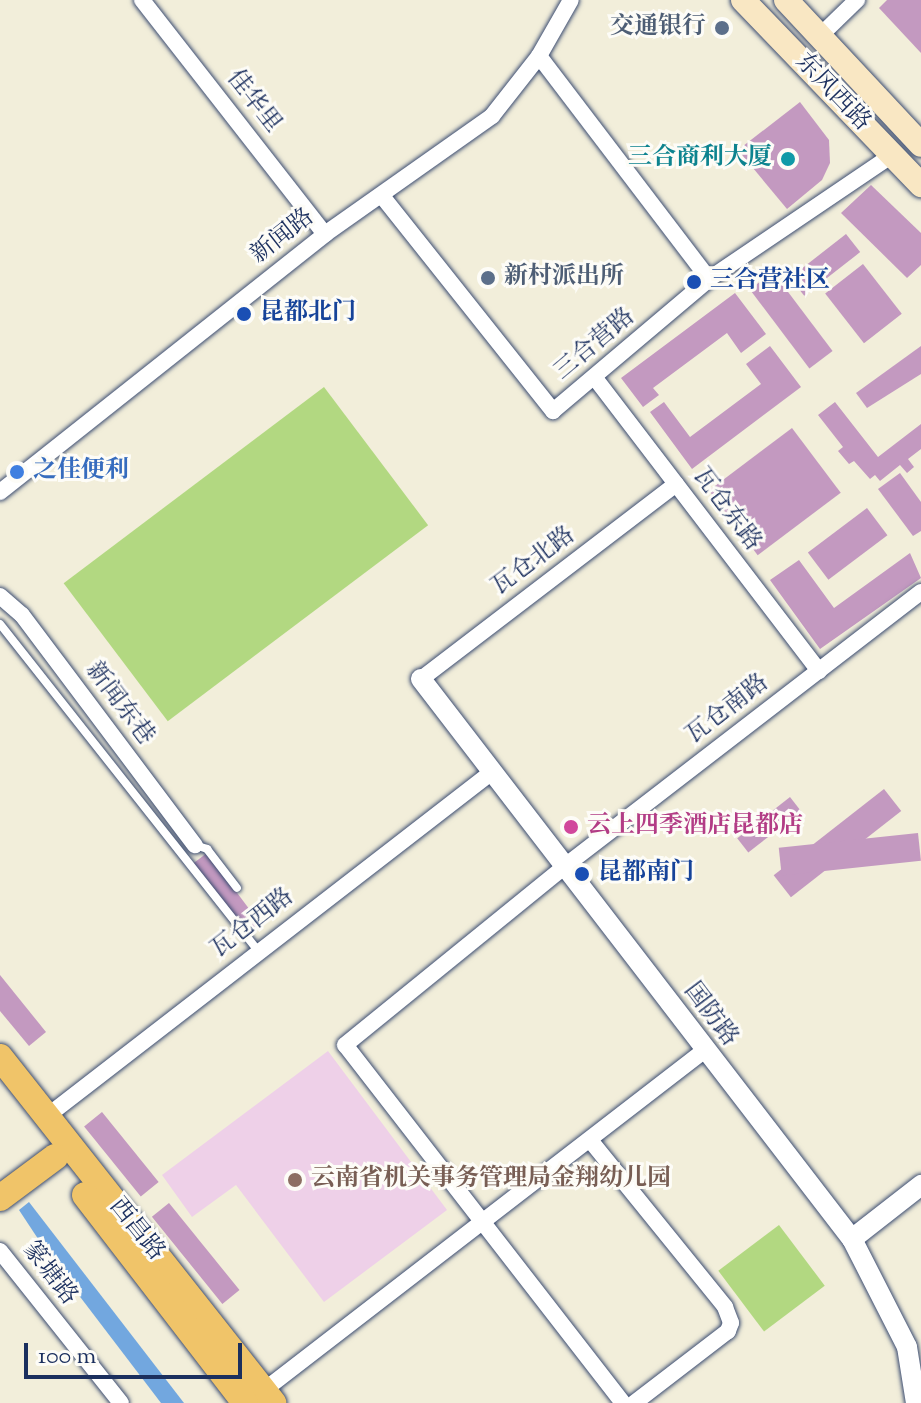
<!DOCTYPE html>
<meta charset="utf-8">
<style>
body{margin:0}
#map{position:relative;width:921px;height:1403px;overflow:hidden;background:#f2eeda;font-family:"Sorts Mill Goudy","Noto Serif SC",serif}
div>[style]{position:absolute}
.built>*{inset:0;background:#eed0e8}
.green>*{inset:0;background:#b2d881;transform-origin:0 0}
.water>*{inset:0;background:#72a7df}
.building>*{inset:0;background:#c399c0;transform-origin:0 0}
.roads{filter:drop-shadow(0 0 2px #3b4c71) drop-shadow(0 0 2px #3b4c71)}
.service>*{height:8px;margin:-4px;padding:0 4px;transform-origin:4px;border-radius:4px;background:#fff}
.minor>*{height:16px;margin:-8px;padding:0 8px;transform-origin:8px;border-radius:8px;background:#fff}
.tertiary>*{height:20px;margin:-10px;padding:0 10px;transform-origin:10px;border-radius:10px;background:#fff}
.secondary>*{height:24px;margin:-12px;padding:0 12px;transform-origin:12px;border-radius:12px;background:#f9e7c3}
.primary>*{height:26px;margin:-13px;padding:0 13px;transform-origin:13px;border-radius:13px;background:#f0c469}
.dots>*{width:22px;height:22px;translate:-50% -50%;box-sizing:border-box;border:4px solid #fdfcf7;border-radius:50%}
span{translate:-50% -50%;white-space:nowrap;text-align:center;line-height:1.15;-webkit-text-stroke:6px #fdfcf7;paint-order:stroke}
.service-label{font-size:24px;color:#4e5e75;font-weight:700}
.right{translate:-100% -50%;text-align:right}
.left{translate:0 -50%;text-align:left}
.street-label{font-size:24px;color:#1b2f5e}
.culture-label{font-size:24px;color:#0d838f;font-weight:700}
.transit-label{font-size:24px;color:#164399;font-weight:700}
.shop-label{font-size:24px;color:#366cbe;font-weight:700}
.hotel-label{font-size:24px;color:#b23c85;font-weight:700}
.education-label{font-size:24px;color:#785e54;font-weight:700}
.scale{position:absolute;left:24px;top:1343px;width:218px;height:36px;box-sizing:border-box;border:4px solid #1b2f5e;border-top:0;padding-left:10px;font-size:24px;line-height:28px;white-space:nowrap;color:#1b2f5e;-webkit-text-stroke:6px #fdfcf7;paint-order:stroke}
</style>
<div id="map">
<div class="built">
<div style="clip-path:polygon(328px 1051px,447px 1210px,324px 1302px,236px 1185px,192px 1217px,162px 1175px)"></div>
</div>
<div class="green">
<div style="left:324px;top:387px;width:173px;height:326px;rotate:53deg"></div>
<div style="left:779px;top:1225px;width:76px;height:76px;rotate:53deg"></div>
</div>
<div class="water">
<div style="clip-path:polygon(29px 1202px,184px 1403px,161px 1403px,52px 1260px,19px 1210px)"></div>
</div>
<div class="building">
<div style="clip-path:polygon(887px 0,921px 0,921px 53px,879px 8px)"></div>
<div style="clip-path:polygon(800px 102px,829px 140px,830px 163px,822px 180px,787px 209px,738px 150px)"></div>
<div style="clip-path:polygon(871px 185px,921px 233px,921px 265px,907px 278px,841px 213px)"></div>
<div style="left:846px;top:234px;width:23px;height:71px;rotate:52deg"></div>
<div style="left:863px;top:264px;width:63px;height:48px;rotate:52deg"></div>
<div style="left:773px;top:272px;width:99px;height:29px;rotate:53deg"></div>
<div style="clip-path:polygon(735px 293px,766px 334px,741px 353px,727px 333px,653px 388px,659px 395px,643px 407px,621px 378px)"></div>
<div style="clip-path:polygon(770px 346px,801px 387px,692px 469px,650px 412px,664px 402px,690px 437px,761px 384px,746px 364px)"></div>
<div style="clip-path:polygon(921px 346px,921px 374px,867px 408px,856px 393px)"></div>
<div style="clip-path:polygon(835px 402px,878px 457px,921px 424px,921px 449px,908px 459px,914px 467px,907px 473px,900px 465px,880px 481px,875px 475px,870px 479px,854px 461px,849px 464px,838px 451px,843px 447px,818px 415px)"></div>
<div style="left:792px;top:428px;width:81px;height:104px;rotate:53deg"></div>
<div style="clip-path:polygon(900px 473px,921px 502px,921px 531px,913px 536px,878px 489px)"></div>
<div style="left:867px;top:508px;width:34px;height:74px;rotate:53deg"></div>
<div style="clip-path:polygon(910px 553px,921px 578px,820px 649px,770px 580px,799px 560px,834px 608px)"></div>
<div style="left:884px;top:789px;width:28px;height:140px;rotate:52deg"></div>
<div style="left:790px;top:797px;width:18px;height:67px;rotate:52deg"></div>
<div style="left:918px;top:833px;width:28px;height:140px;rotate:84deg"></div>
<div style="left:207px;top:853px;width:90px;height:17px;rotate:53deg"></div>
<div style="clip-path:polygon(0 975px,46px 1032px,29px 1046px,0 1011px)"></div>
<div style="left:102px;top:1112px;width:90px;height:23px;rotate:51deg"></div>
<div style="left:169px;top:1203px;width:112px;height:22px;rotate:51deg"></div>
</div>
<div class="roads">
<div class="service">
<div style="left:0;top:624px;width:417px;rotate:51.7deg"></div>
<div style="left:195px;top:845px;width:13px;rotate:18deg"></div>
<div style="left:207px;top:849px;width:49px;rotate:52.4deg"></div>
</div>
<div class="minor">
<div style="left:142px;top:0;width:297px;rotate:52deg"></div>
<div style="left:822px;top:34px;width:49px;rotate:-44.2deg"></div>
<div style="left:539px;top:56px;width:280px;rotate:52.7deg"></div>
<div style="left:382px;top:196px;width:275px;rotate:51.5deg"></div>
<div style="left:553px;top:411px;width:204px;rotate:-40.2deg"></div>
<div style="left:709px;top:279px;width:221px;rotate:-34.1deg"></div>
<div style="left:595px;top:378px;width:369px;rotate:52.6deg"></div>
<div style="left:0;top:492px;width:415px;rotate:-38.4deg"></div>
<div style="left:325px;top:234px;width:204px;rotate:-35.2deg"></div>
<div style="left:492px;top:116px;width:76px;rotate:-51.9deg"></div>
<div style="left:539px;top:56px;width:64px;rotate:-60.3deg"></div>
<div style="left:0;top:596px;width:29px;rotate:41deg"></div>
<div style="left:22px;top:615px;width:288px;rotate:53.1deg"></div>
<div style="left:421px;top:679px;width:321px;rotate:-37.4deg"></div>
<div style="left:46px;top:1117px;width:564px;rotate:-37.72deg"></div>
<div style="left:590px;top:1140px;width:215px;rotate:51deg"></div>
<div style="left:725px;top:1307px;width:17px;rotate:69deg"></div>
<div style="left:731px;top:1323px;width:9px;rotate:111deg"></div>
<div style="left:728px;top:1331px;width:118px;rotate:142.5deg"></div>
<div style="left:0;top:1251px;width:194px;rotate:51.5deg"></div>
<div style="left:263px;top:1391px;width:558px;rotate:-37.65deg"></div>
<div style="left:623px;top:1403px;width:453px;rotate:-127.8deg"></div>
<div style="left:345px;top:1045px;width:284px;rotate:-39.1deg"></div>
<div style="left:565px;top:866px;width:449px;rotate:-37.6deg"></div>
</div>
<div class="tertiary">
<div style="left:421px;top:679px;width:707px;rotate:52.42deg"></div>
<div style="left:852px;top:1239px;width:121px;rotate:63deg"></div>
<div style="left:907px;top:1347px;width:57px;rotate:80.9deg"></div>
<div style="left:852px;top:1239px;width:88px;rotate:-38deg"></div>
</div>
<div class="secondary">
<div style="left:743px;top:0;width:257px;rotate:46.1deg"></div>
<div style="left:786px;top:0;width:198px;rotate:47deg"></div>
</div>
<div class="primary">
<div style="left:0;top:1057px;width:441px;rotate:51.7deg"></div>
<div style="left:85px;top:1195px;width:262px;rotate:52.4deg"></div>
<div style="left:0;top:1198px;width:69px;rotate:-36.7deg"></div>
</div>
</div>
<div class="dots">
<div style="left:722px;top:28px;background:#5c6f8a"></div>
<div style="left:788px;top:159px;background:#0f9aa8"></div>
<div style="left:488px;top:278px;background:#5c6f8a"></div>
<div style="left:694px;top:282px;background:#1a4fb4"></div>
<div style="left:244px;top:314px;background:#1a4fb4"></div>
<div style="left:17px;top:472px;background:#3f7fe0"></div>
<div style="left:571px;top:827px;background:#d1479c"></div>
<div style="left:582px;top:874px;background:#1a4fb4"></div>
<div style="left:295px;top:1180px;background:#8d6e63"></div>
</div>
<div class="service-label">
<span class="right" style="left:706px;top:28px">交通银行</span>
<span class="left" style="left:504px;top:278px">新村派出所</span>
</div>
<div class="street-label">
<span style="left:832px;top:93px;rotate:46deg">东风西路</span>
<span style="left:253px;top:102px;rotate:52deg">佳华里</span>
<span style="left:283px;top:237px;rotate:-38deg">新闻路</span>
<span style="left:595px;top:345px;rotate:-40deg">三合营路</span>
<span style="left:726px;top:510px;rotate:53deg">瓦仓东路</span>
<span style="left:534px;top:562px;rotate:-37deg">瓦仓北路</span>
<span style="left:119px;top:704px;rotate:53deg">新闻东巷</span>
<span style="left:728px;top:710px;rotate:-38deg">瓦仓南路</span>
<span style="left:253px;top:924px;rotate:-38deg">瓦仓西路</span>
<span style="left:710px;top:1015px;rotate:53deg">国防路</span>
<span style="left:136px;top:1230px;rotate:51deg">西昌路</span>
<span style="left:49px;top:1274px;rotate:52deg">篆塘路</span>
</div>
<div class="culture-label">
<span class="right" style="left:772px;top:159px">三合商利大厦</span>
</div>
<div class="transit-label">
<span class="left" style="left:710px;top:282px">三合营社区</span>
<span class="left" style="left:260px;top:314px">昆都北门</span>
<span class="left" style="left:598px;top:874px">昆都南门</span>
</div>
<div class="shop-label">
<span class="left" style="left:33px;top:472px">之佳便利</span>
</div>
<div class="hotel-label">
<span class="left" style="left:587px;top:827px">云上四季酒店昆都店</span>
</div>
<div class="education-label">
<span class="left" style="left:311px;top:1180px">云南省机关事务管理局金翔幼儿园</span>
</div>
<div class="scale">100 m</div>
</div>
